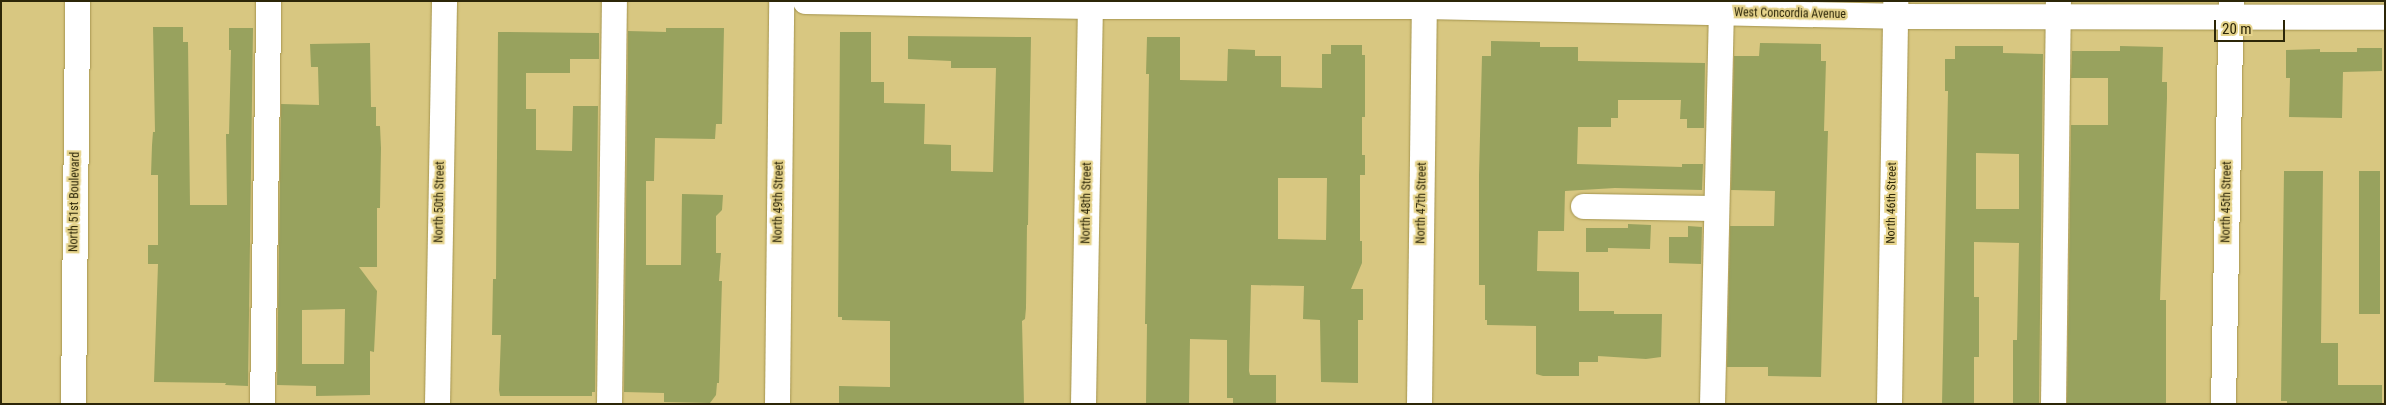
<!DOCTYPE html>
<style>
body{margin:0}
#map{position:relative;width:2386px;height:405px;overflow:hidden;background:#d8c781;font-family:"Roboto Condensed",sans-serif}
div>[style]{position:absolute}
.building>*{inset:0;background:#98a25e;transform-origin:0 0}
.roads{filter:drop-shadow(0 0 1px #a4944e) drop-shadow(0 0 1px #a4944e)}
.minor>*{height:25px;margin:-12.5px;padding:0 12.5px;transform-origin:12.5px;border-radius:12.5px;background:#fff}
span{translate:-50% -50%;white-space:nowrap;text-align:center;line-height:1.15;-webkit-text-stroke:4.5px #e6d48d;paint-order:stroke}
.street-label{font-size:12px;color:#2c2608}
.frame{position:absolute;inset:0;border:2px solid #2c2608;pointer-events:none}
.scale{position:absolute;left:2214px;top:20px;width:71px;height:22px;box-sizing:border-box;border:2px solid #2c2608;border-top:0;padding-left:6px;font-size:15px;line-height:18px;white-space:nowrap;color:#2c2608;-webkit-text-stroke:4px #e6d48d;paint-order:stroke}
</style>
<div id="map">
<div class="building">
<div style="clip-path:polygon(153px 27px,183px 27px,183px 42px,188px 42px,190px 205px,227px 205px,226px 134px,229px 134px,231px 50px,229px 50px,229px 28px,253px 28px,248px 386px,225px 385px,226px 383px,154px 382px,158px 264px,148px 264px,148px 245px,158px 245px,158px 175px,151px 175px,152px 145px,153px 132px,155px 132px)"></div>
<div style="clip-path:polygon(666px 28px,724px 28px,722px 124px,716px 124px,715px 139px,655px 138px,654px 181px,646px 181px,646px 265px,681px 265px,682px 194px,723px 195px,722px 210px,716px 216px,716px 253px,721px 253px,719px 281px,722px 281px,719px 383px,717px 383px,716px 395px,710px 403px,664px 402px,664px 393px,624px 392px,628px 31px,666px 32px)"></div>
<div style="clip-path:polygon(498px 32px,599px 33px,599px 59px,570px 59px,570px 73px,526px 73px,526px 109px,536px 109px,536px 150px,572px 151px,573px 106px,598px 106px,595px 392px,592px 392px,592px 396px,500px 396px,499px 390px,501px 335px,492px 335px,493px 279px,496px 279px)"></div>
<div style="clip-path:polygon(840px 32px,871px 32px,871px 82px,884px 82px,884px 103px,925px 104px,924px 144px,951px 145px,951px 171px,993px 172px,996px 68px,951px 68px,951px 61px,908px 59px,908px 36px,1031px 37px,1028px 225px,1027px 225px,1026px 308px,1025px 319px,1022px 321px,1024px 404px,839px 404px,839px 386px,890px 387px,890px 321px,842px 320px,842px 317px,838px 317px)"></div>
<div style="clip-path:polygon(evenodd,1147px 37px,1180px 37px,1180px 80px,1227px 81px,1228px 49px,1255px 50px,1255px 56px,1281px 56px,1281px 87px,1322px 88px,1322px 54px,1331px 54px,1331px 45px,1362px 45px,1362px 55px,1365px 55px,1365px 117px,1362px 117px,1362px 155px,1365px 155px,1365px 175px,1360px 175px,1360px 241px,1362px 241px,1362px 263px,1351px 289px,1363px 289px,1363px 320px,1358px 320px,1358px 383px,1321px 382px,1320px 320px,1303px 319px,1304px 286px,1251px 285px,1249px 371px,1250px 375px,1276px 375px,1276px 404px,1233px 404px,1233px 398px,1227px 398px,1227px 340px,1190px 339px,1189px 404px,1146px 404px,1147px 324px,1145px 324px,1149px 74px,1146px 74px,1147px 37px,1278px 178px,1327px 178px,1326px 240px,1278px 239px,1278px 178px)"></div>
<div style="clip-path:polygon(1491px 41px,1540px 42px,1540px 47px,1578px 47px,1578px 61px,1705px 63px,1704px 128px,1687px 128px,1687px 119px,1680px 119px,1681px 100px,1618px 100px,1618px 118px,1611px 118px,1611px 127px,1578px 127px,1577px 164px,1682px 167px,1682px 164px,1703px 164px,1702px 190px,1615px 188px,1565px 191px,1564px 231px,1538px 231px,1537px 271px,1579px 272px,1579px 311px,1614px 311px,1614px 314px,1662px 314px,1661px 357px,1646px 359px,1598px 356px,1598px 362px,1579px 362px,1579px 376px,1543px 376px,1536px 374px,1536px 326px,1487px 325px,1487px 320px,1485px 320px,1485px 285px,1479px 285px,1479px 175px,1482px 56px,1491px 56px)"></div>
<div style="clip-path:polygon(evenodd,370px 43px,371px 107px,376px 107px,376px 126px,380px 126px,381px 148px,380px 208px,377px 208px,377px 267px,359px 267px,377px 291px,374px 352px,370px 351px,370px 395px,316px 396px,316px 386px,277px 385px,281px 104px,319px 105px,318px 67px,311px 67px,310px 44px,370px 43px,345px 309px,344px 364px,302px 364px,302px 310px,345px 309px)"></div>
<div style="clip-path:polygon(1760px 43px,1821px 44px,1821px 61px,1826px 61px,1824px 131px,1828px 131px,1821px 377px,1768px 376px,1768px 367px,1727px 367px,1730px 226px,1774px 226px,1775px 191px,1731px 190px,1734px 56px,1759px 56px)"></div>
<div style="clip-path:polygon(evenodd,1955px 46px,2003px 46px,2003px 53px,2043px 54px,2039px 404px,2013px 404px,2013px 340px,2017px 340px,2019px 243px,1974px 242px,1974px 297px,1979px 297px,1979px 357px,1974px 357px,1974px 404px,1942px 404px,1948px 91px,1945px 91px,1945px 59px,1955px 59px,1955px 46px,1976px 153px,2019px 154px,2019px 209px,1976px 209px,1976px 153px)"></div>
<div style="clip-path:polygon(2120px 46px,2163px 47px,2162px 82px,2167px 82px,2167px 98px,2160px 300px,2166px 300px,2166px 404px,2067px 404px,2071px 125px,2108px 125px,2108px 78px,2071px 78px,2072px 51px,2120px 51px)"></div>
<div style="clip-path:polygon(2357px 48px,2382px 48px,2382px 71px,2343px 72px,2342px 118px,2289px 117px,2290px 78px,2286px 78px,2286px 50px,2320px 49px,2320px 52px,2357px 52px)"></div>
<div style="clip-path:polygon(2284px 171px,2323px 171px,2321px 343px,2338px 343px,2338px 385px,2382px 385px,2382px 404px,2287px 404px,2287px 401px,2281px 401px)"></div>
<div style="left:2359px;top:171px;width:21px;height:143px"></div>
<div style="clip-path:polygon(1628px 224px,1651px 225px,1650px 249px,1608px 248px,1608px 252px,1586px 252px,1586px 228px,1628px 228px)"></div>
<div style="clip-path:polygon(1688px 226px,1702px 227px,1701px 264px,1669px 263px,1669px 237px,1688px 237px)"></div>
</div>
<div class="roads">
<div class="minor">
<div style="left:805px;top:1px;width:285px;rotate:1deg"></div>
<div style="left:1090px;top:6px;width:334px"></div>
<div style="left:1424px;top:6px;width:470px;rotate:1.2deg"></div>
<div style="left:1894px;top:16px;width:491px;rotate:0.1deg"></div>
<div style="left:1583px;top:206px;width:133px;rotate:0.9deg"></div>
<div style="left:73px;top:404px;width:403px;rotate:-89.4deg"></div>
<div style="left:262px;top:404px;width:403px;rotate:-89.1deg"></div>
<div style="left:437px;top:404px;width:403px;rotate:-89deg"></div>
<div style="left:609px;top:404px;width:403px;rotate:-89.3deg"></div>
<div style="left:777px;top:404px;width:403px;rotate:-89.4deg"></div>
<div style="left:1083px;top:404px;width:403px;rotate:-89deg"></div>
<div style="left:1419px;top:404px;width:403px;rotate:-89.3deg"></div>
<div style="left:1712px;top:404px;width:403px;rotate:-88.7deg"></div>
<div style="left:1889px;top:404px;width:403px;rotate:-89.1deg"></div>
<div style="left:2053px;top:404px;width:403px;rotate:-89.3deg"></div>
<div style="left:2223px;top:404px;width:403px;rotate:-88.9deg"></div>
</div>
</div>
<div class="street-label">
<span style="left:1790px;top:14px;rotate:1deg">West Concordia Avenue</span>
<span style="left:75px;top:202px;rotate:-89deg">North 51st Boulevard</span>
<span style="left:440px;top:202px;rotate:-89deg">North 50th Street</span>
<span style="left:779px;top:202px;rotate:-89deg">North 49th Street</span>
<span style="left:2227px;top:202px;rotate:-89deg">North 45th Street</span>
<span style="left:1087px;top:203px;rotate:-89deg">North 48th Street</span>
<span style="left:1422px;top:203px;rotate:-89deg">North 47th Street</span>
<span style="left:1892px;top:203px;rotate:-89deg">North 46th Street</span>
</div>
<div class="frame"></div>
<div class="scale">20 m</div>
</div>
